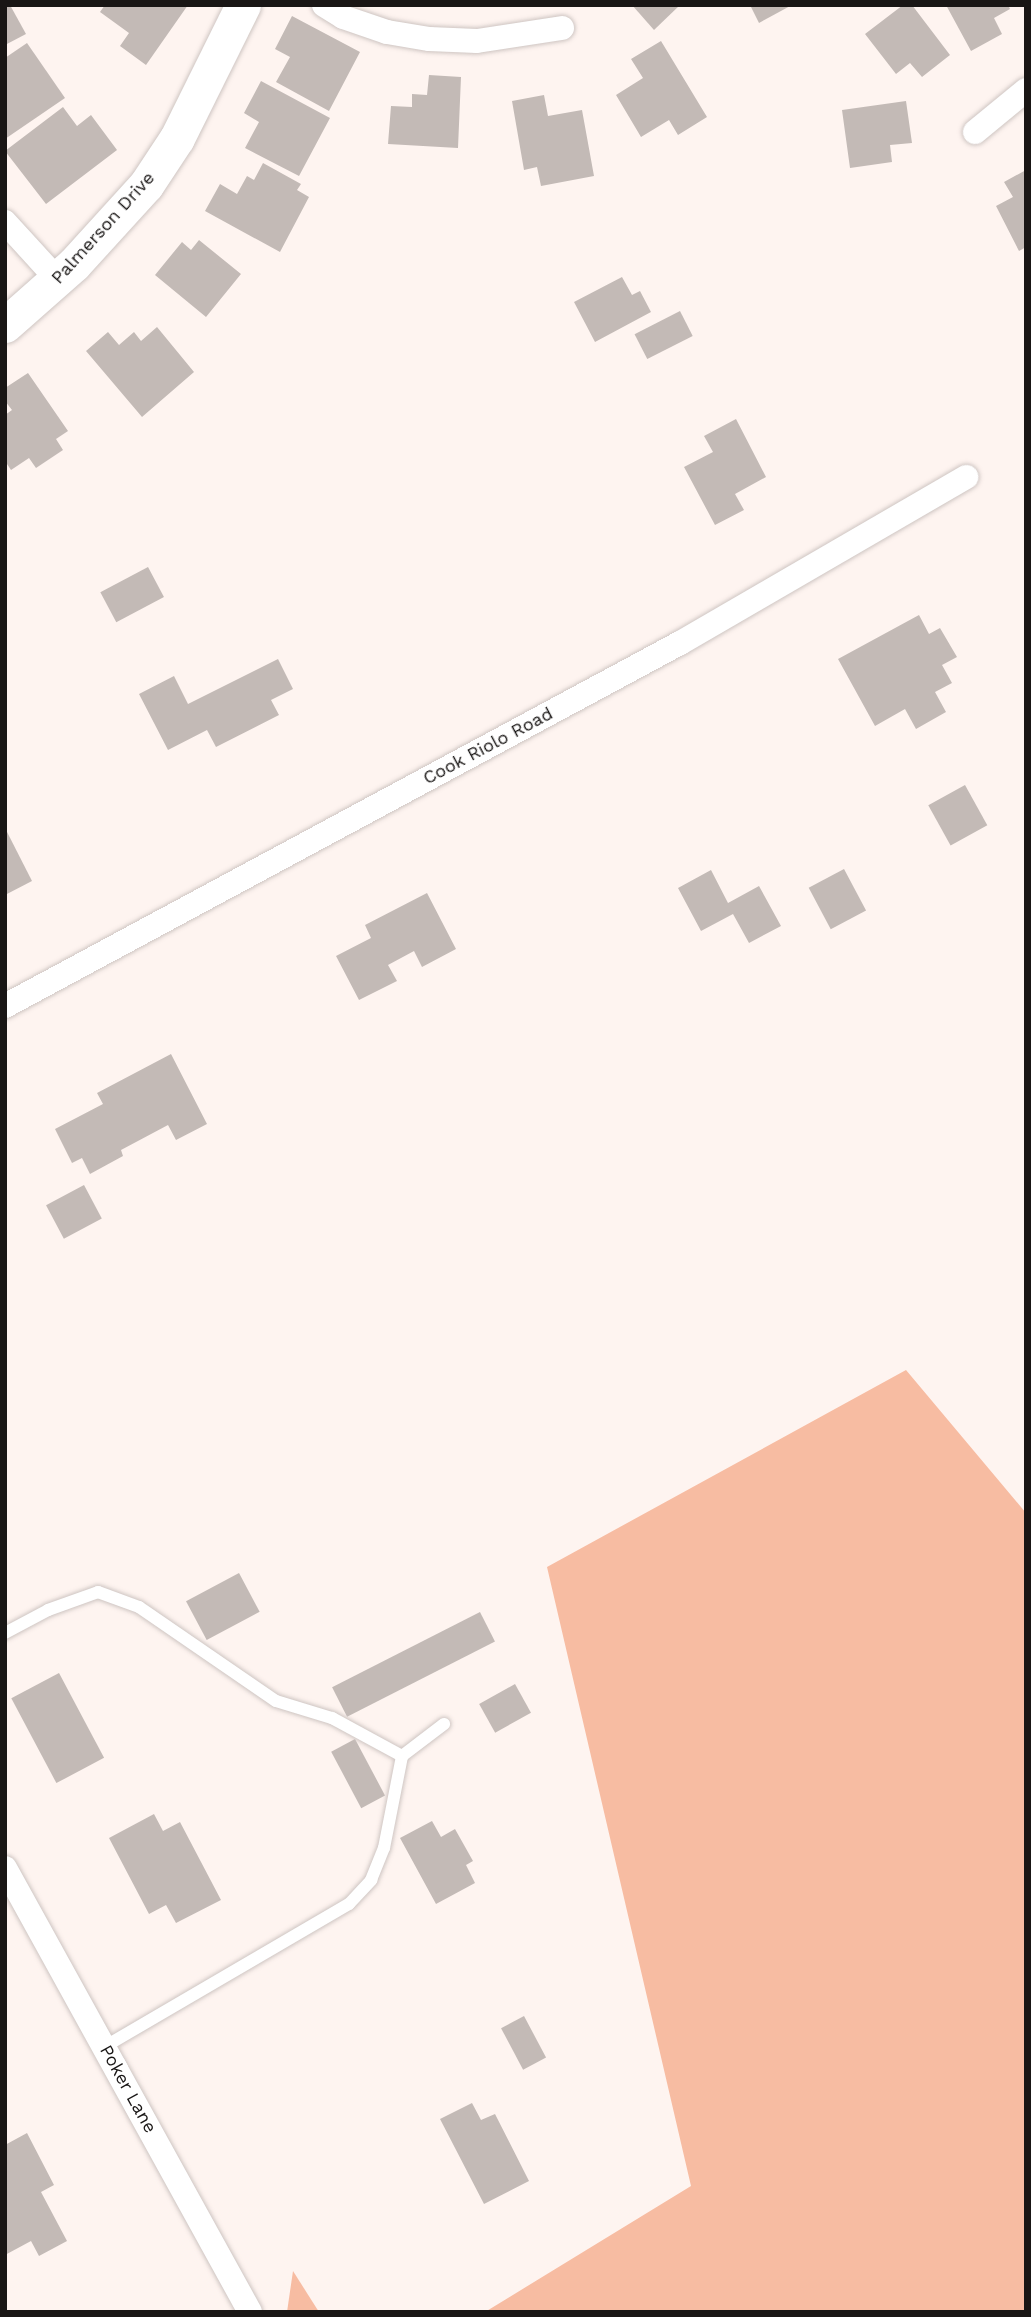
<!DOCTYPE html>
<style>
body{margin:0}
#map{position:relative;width:1031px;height:2317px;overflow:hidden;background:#fef4f0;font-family:"Work Sans",sans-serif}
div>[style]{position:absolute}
.green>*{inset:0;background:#f7bca2}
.building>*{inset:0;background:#c3bab6;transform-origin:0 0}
.roads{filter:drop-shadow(0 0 2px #cec5c2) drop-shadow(0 0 2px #cec5c2)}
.lane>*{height:12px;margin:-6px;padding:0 6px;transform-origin:6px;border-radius:6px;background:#fff}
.street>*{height:24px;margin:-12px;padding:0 12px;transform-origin:12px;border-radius:12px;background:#fff}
.secondary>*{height:35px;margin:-17.5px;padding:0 17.5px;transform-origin:17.5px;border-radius:17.5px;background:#fff}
span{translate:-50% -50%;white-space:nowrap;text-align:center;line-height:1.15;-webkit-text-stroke:7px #fff;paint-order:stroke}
.street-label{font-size:18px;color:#191615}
.frame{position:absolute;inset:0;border:7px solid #191615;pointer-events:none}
</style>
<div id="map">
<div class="green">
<div style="clip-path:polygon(906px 1370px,1026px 1513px,1026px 2312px,485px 2312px,691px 2186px,547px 1567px)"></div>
<div style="clip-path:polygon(293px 2271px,319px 2312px,287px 2312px)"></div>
</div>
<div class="building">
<div style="clip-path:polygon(5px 5px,10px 5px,26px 34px,5px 45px)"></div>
<div style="clip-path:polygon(105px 5px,188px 5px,146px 65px,120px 46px,129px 33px,100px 12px)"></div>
<div style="clip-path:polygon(632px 5px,680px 5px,654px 30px)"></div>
<div style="clip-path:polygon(750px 5px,792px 5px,759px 23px)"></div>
<div style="clip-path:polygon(903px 5px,912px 5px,950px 55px,922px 77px,910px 63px,896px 74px,865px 34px)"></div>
<div style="clip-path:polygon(946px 5px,1008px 5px,1010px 9px,994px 18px,1002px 34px,971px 51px)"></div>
<div style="clip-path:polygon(292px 16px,360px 52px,329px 111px,276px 82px,290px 57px,275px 49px)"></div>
<div style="clip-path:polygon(661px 41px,707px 117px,678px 135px,669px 120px,641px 137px,616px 95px,643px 78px,631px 59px)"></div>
<div style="clip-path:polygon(27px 43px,65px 98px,5px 139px,5px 58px)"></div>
<div style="clip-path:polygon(429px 75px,461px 77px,458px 148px,388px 144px,391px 106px,412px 107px,412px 94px,427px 95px)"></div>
<div style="clip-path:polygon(261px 81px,330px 118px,299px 176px,245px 148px,259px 122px,244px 113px)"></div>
<div style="clip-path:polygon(544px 95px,548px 116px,582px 110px,594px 176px,541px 186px,537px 167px,524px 170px,512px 101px)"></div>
<div style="clip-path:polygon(906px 101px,912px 143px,890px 145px,892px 162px,850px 168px,842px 110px)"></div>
<div style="clip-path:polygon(63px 107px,77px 126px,91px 115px,117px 150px,46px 204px,5px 151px)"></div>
<div style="clip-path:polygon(263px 163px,301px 184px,297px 190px,309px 197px,280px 252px,205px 211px,220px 184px,237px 194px,247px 176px,254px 180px)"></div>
<div style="clip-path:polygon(1026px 170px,1026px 247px,1019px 251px,996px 206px,1013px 197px,1004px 182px)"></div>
<div style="clip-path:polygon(199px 240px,241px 274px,206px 317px,155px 275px,182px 242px,191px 250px)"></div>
<div style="clip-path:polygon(622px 277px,632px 295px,640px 291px,651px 312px,595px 342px,574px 302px)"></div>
<div style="left:680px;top:311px;width:28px;height:51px;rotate:63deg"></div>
<div style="clip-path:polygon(157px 327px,194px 372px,142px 417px,86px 351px,108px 332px,119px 345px,134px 332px,141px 341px)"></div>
<div style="clip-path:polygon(28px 373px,68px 431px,56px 439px,63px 450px,36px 468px,29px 458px,11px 470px,5px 461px,5px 415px,12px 410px,5px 401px,5px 388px)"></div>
<div style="clip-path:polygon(736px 419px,766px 477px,735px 494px,744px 510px,715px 525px,684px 467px,713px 452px,704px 436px)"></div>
<div style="left:148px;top:567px;width:34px;height:54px;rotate:62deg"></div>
<div style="clip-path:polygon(919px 615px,929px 634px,940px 628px,957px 657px,942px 665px,952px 683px,935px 692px,946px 712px,916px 729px,905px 709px,875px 726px,838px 659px)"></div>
<div style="clip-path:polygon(278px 659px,293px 689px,271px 700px,279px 715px,216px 747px,207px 730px,168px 750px,139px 694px,174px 676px,188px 704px)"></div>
<div style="left:965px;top:785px;width:46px;height:42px;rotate:61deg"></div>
<div style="clip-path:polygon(5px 828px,32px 881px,5px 895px)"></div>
<div style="left:844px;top:869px;width:47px;height:40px;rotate:62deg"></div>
<div style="clip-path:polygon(711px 870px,728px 903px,759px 886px,781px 926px,749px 943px,733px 914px,701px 931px,678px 888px)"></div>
<div style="clip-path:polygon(427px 893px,456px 949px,422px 967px,414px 951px,388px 965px,397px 981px,359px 1000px,336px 956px,371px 938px,365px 925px)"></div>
<div style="clip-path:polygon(171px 1054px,207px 1124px,176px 1140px,168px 1125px,121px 1150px,123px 1156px,90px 1174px,82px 1158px,72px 1163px,55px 1129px,103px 1104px,97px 1093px)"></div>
<div style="left:84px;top:1185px;width:38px;height:43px;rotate:62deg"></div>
<div style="left:239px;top:1573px;width:44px;height:60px;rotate:62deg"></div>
<div style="left:480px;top:1612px;width:33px;height:166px;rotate:63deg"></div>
<div style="left:59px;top:1673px;width:96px;height:54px;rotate:62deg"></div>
<div style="left:515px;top:1684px;width:33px;height:41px;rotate:61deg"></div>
<div style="left:355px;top:1739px;width:64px;height:27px;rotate:62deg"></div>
<div style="clip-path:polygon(154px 1814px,163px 1831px,180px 1822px,221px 1900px,176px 1923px,166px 1905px,149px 1914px,109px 1838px)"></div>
<div style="clip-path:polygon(432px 1821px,441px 1837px,455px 1829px,473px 1861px,466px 1865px,475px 1883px,436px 1904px,400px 1838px)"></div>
<div style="left:524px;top:2016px;width:47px;height:26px;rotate:62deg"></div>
<div style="clip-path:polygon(472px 2103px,481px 2120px,495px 2114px,529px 2181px,484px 2204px,440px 2119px)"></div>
<div style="clip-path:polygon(27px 2133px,54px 2185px,41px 2192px,67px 2241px,39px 2256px,31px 2241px,5px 2255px,5px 2145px)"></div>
</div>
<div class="roads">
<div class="lane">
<div style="left:5px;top:1633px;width:49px;rotate:-28.1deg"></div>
<div style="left:48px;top:1610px;width:53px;rotate:-19.8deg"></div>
<div style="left:98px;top:1592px;width:44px;rotate:20.1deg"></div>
<div style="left:139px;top:1607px;width:166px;rotate:34.5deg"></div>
<div style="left:276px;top:1701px;width:59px;rotate:16.9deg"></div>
<div style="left:332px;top:1718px;width:80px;rotate:28.5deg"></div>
<div style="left:104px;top:2047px;width:284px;rotate:-30.3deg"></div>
<div style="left:349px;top:1904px;width:33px;rotate:-47deg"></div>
<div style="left:371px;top:1880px;width:35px;rotate:-68deg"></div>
<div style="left:384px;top:1848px;width:94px;rotate:-78.9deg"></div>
<div style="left:402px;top:1756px;width:53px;rotate:-37.3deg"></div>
</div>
<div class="street">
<div style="left:324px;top:5px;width:22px;rotate:32deg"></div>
<div style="left:343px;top:17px;width:46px;rotate:18.8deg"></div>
<div style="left:387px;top:32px;width:43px;rotate:9.5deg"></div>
<div style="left:429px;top:39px;width:48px;rotate:2.4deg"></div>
<div style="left:477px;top:41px;width:86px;rotate:-8.7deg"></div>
<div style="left:975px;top:132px;width:66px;rotate:-39.5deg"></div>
<div style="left:5px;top:222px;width:79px;rotate:47.6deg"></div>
<div style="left:5px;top:1006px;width:766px;rotate:-28.27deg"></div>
<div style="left:680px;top:643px;width:331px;rotate:-30.1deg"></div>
<div style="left:5px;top:1868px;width:507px;rotate:61.11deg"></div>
</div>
<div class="secondary">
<div style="left:5px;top:325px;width:92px;rotate:-41.5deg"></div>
<div style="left:74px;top:264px;width:107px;rotate:-47.7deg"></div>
<div style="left:146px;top:185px;width:56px;rotate:-56.6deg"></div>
<div style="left:177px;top:138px;width:148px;rotate:-63.6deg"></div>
</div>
</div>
<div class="street-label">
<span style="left:103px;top:228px;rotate:-48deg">Palmerson Drive</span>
<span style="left:488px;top:746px;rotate:-28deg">Cook Riolo Road</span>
<span style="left:128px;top:2089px;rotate:61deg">Poker Lane</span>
</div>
<div class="frame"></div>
</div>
